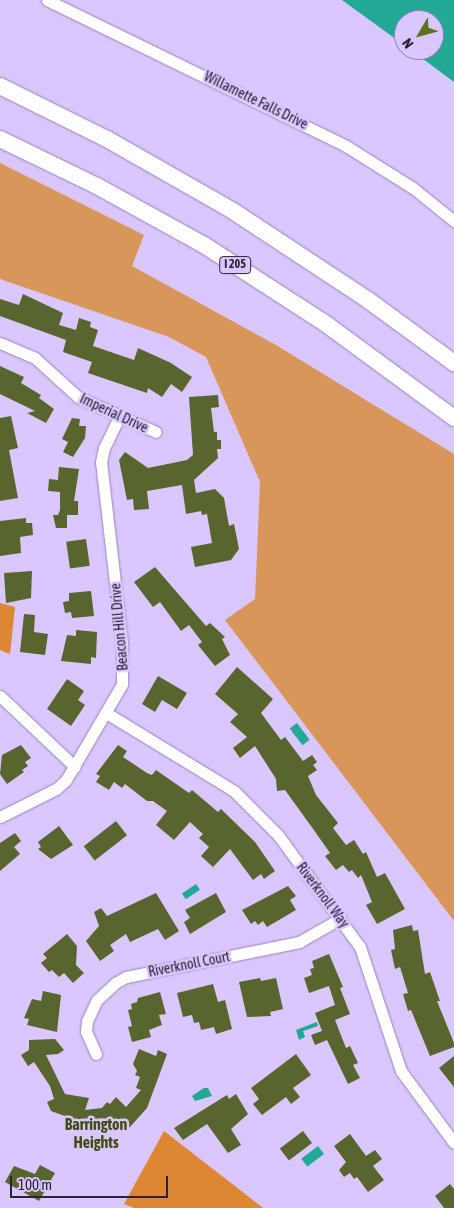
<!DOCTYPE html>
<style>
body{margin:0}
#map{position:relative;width:454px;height:1208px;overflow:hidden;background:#dac7ff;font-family:"Asap Condensed",sans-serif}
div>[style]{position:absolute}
.green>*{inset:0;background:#d9965b}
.forest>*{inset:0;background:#dd8633}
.water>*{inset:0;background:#21a996;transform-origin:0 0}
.building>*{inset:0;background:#58652f;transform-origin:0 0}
.roads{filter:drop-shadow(0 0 1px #9986bb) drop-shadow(0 0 1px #9986bb)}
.minor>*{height:11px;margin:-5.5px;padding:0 5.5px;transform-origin:5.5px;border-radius:5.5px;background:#fff}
.highway>*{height:16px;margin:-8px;padding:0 8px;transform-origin:8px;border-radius:8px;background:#fff}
span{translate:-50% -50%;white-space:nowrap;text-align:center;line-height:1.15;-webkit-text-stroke:5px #dac7ff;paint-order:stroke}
.shield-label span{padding:1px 4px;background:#dac7ff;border:1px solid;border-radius:4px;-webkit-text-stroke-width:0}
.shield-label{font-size:12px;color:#2b2338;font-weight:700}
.street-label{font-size:14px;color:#2b2338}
.quarter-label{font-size:16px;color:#414d15;font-weight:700}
.north{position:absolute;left:394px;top:10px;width:50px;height:50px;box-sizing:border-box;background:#dac7ff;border:1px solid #9485af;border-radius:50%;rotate:233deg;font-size:14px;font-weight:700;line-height:20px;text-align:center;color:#2b2338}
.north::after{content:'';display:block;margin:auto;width:18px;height:22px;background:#60711e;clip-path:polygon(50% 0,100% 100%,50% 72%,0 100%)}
.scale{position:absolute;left:10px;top:1176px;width:158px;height:22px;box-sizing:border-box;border:2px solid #2b2338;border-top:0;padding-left:6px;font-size:15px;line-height:18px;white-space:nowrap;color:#2b2338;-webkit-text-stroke:4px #dac7ff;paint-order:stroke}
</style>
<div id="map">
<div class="green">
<div style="clip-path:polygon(0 163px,144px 235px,132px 266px,276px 345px,454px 454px,454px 921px,225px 620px,255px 599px,260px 482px,206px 357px,169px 337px,0 279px)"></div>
</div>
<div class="forest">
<div style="clip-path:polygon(0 603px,15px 607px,10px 654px,0 650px)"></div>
<div style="clip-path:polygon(164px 1131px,240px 1190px,263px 1208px,134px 1208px,124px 1204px)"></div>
</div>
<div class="water">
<div style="clip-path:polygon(342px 0,454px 0,454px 82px,411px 50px,434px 50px,434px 20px,404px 20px,404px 45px)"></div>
<div style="left:297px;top:723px;width:21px;height:9px;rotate:53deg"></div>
<div style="left:196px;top:884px;width:7px;height:17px;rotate:56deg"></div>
<div style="clip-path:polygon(317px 1022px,318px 1026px,303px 1031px,305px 1037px,299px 1040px,296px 1030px)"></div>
<div style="clip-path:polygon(204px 1088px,208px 1088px,212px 1096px,195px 1101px,192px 1096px)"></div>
<div style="left:318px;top:1146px;width:10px;height:21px;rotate:53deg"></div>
</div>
<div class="building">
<div style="clip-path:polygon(23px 294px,63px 313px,59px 325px,76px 330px,79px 318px,91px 322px,90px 327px,98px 330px,93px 346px,134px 360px,138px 348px,171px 363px,192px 377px,182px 392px,171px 384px,162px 397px,148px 388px,147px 393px,88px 373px,92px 362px,63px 352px,66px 340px,0 316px,0 299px,19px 305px)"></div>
<div style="clip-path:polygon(0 366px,24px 377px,21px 383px,41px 395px,39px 398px,54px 409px,46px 423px,27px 413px,35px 411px,0 394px)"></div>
<div style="clip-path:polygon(218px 395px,219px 407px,211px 408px,214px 432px,217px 432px,217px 440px,221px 440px,221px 449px,217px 449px,218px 458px,194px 480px,196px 493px,215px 489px,224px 498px,229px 526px,234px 524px,239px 549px,231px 560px,195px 567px,191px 547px,212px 543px,207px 514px,202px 515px,201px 511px,186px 514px,182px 485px,147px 491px,149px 509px,134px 510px,133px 499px,127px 500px,119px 460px,125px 452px,148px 468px,187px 460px,193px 455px,189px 397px)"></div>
<div style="clip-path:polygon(11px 416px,18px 448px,9px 450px,18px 498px,0 501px,0 418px)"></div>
<div style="clip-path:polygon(72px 418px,80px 419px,79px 426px,86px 426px,85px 438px,73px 457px,63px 452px,68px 442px,62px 439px)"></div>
<div style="clip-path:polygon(59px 467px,79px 469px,74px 501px,78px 501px,78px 515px,67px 515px,67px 528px,56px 528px,53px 515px,58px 515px,60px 510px,60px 492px,48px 491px,49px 479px,58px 480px)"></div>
<div style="clip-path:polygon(26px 518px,26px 523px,32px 523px,33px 535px,20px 537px,21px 553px,0 556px,0 521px)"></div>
<div style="left:86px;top:539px;width:27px;height:20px;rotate:82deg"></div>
<div style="clip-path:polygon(155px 567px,206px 626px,210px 623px,225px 637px,222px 639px,230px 655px,215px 666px,198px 645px,202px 642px,189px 625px,181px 631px,160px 602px,153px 607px,134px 582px)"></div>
<div style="clip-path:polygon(32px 571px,31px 598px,6px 603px,4px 573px)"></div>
<div style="clip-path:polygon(91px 591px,94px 616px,72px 618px,71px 612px,65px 613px,63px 602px,69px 601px,69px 593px)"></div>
<div style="clip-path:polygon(24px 614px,35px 615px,34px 632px,48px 634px,45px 655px,20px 652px)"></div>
<div style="clip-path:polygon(76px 630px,97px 632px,96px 658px,91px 657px,91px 664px,61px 661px,67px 635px,76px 636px)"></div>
<div style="clip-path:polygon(237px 667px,273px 699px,261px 713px,281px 740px,285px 737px,303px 761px,312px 755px,317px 762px,313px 765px,317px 770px,308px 776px,316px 795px,338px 823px,333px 828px,346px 845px,354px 840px,363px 854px,366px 852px,377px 877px,385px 873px,405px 909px,377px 924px,366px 905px,372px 902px,361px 875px,358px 878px,352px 870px,349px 872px,343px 865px,336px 870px,325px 856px,330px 853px,311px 826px,285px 790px,277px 791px,276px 779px,255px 746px,240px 758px,233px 748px,247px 737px,230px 722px,238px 714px,215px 694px)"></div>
<div style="clip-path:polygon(158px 676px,187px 693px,177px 709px,162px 700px,155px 712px,142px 704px)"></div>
<div style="clip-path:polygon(67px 679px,84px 691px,78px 700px,85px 705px,71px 726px,47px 709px)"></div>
<div style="clip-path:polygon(21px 745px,31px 758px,25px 762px,28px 766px,22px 770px,24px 772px,7px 784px,0 774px,2px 755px)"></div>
<div style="clip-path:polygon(118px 745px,127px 751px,123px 757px,147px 773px,152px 775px,156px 770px,189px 793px,192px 790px,218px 812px,221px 809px,255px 842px,275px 871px,264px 879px,261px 874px,253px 880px,230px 849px,213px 867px,201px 856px,209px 847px,199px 838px,203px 834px,190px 822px,174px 840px,156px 825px,167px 811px,153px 801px,147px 801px,125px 784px,122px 788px,114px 782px,109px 790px,96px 782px,100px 776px,96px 774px)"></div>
<div style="left:116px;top:821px;width:18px;height:41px;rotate:52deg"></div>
<div style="clip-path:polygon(59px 826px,73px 845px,51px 859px,38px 849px,41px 847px,38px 842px)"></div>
<div style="clip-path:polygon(15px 833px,21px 841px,14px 847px,20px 854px,0 871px,0 843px)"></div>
<div style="clip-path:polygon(288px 886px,296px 896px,290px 900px,296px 910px,267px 927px,263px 921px,258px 925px,255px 921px,251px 924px,242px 910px)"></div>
<div style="clip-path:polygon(156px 893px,179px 931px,165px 940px,158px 929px,130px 942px,126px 934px,110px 945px,114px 951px,100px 961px,86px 941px,99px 926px,94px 912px,101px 908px,107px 916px)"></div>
<div style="clip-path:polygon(216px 893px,226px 912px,190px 934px,184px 922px,190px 918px,185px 910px)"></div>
<div style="clip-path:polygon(412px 925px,413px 931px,418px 930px,425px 974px,430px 972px,440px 1001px,437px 1001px,454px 1043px,454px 1047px,430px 1056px,411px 1010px,408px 1011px,403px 994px,408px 993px,400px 967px,395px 969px,391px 950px,395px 949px,393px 930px)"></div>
<div style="clip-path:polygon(67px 934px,77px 946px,76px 965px,84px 973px,73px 983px,64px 973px,59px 977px,52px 970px,49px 972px,41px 963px,47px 958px,43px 954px)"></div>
<div style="clip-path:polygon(329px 954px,343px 987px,340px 988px,350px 1014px,335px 1020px,346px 1048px,350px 1046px,358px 1063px,353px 1065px,360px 1078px,348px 1084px,327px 1040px,315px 1045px,311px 1035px,322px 1031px,315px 1013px,335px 1005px,329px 986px,309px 993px,304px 978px,312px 975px,310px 969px,314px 968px,312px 961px)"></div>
<div style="clip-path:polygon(260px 978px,261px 981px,276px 978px,283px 1009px,270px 1012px,271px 1016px,247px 1017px,239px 982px)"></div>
<div style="clip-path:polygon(213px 984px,218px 1002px,225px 1000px,232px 1029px,216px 1034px,214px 1027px,201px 1030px,199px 1022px,194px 1023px,192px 1015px,183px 1017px,177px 993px)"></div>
<div style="clip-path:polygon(43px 991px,61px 995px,57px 1032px,27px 1025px,29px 1019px,24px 1018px,32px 999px,41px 1001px)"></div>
<div style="clip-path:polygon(160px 992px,166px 1014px,159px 1015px,162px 1025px,149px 1030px,151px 1037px,132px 1042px,128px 1027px,132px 1026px,128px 1010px,132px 1009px,131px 1004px,137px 1002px,138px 998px)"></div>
<div style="clip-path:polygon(55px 1039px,64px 1050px,58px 1054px,46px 1055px,65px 1094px,89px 1098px,85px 1110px,102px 1108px,107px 1102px,110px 1104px,116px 1097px,126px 1107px,141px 1090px,136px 1088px,140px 1077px,135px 1075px,137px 1071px,133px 1064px,139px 1049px,156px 1056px,158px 1050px,167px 1054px,147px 1108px,129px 1128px,126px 1123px,103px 1126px,103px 1118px,82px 1122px,81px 1126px,72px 1122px,73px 1119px,51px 1111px,47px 1102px,54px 1099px,50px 1086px,34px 1062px,28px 1066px,21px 1055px,29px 1050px,29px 1040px)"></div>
<div style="clip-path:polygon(296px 1054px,311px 1075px,293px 1088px,300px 1097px,291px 1104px,286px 1097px,262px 1115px,253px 1104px,259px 1099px,251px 1088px)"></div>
<div style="clip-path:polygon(454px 1056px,454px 1087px,439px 1068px)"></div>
<div style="clip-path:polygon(236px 1094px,248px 1114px,231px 1129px,241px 1145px,228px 1153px,207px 1124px,183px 1140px,174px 1128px,227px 1095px,229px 1099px)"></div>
<div style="left:303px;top:1131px;width:15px;height:29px;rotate:53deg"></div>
<div style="clip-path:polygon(350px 1134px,366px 1156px,375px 1150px,382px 1159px,373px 1166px,384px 1180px,368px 1192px,357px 1177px,354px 1179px,350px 1173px,344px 1177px,339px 1170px,346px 1162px,334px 1146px)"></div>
<div style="clip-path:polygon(40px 1165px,55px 1173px,39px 1201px,5px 1182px,14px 1166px,35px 1174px)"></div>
<div style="clip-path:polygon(450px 1184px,454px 1189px,454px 1208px,444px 1208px,435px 1196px)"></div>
</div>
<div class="roads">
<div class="minor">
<div style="left:47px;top:0;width:333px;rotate:26deg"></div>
<div style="left:346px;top:146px;width:79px;rotate:32.1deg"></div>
<div style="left:413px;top:188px;width:53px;rotate:38.8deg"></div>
<div style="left:0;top:343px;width:38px;rotate:23deg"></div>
<div style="left:35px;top:358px;width:58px;rotate:42.2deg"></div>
<div style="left:78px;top:397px;width:85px;rotate:24.2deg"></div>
<div style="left:0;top:696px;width:103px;rotate:43.4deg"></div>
<div style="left:108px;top:714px;width:148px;rotate:31.4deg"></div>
<div style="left:234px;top:791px;width:62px;rotate:45deg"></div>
<div style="left:278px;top:835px;width:139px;rotate:53.8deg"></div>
<div style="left:360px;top:947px;width:131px;rotate:71.7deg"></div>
<div style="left:401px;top:1071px;width:89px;rotate:53.6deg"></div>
<div style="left:0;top:817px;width:63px;rotate:-26.6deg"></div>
<div style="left:56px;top:789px;width:13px;rotate:-42deg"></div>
<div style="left:66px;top:780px;width:111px;rotate:-59.7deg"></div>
<div style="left:122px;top:684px;width:41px;rotate:-90deg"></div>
<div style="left:122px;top:643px;width:182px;rotate:-96.6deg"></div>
<div style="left:101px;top:462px;width:14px;rotate:-78deg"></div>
<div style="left:104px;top:448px;width:34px;rotate:-64deg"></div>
<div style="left:96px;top:1054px;width:24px;rotate:-114deg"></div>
<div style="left:86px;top:1032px;width:11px;rotate:-85deg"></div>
<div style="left:87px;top:1021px;width:23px;rotate:-65deg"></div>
<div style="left:97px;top:1000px;width:25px;rotate:-43deg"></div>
<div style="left:115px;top:983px;width:13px;rotate:-29deg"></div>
<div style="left:126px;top:977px;width:177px;rotate:-11.4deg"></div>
<div style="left:299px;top:942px;width:48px;rotate:-29.7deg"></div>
</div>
<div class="highway">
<div style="left:0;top:86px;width:119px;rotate:26.4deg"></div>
<div style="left:107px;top:139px;width:145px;rotate:29.7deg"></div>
<div style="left:233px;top:211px;width:162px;rotate:33.4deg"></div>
<div style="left:368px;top:300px;width:107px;rotate:36.2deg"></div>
<div style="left:0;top:139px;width:108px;rotate:25.9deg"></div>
<div style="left:97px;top:186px;width:122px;rotate:28.9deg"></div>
<div style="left:204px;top:245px;width:145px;rotate:32.9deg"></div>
<div style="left:326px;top:324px;width:159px;rotate:36.3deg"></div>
</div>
</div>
<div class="shield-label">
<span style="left:235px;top:265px">I 205</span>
</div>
<div class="street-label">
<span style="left:256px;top:100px;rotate:26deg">Willamette Falls Drive</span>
<span style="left:114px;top:413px;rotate:25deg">Imperial Drive</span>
<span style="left:119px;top:627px;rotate:-95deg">Beacon Hill Drive</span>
<span style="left:323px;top:895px;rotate:53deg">Riverknoll Way</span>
<span style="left:189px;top:964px;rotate:-11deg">Riverknoll Court</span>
</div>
<div class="quarter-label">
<span style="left:96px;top:1133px">Barrington<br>Heights</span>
</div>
<div class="north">N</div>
<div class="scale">100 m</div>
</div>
